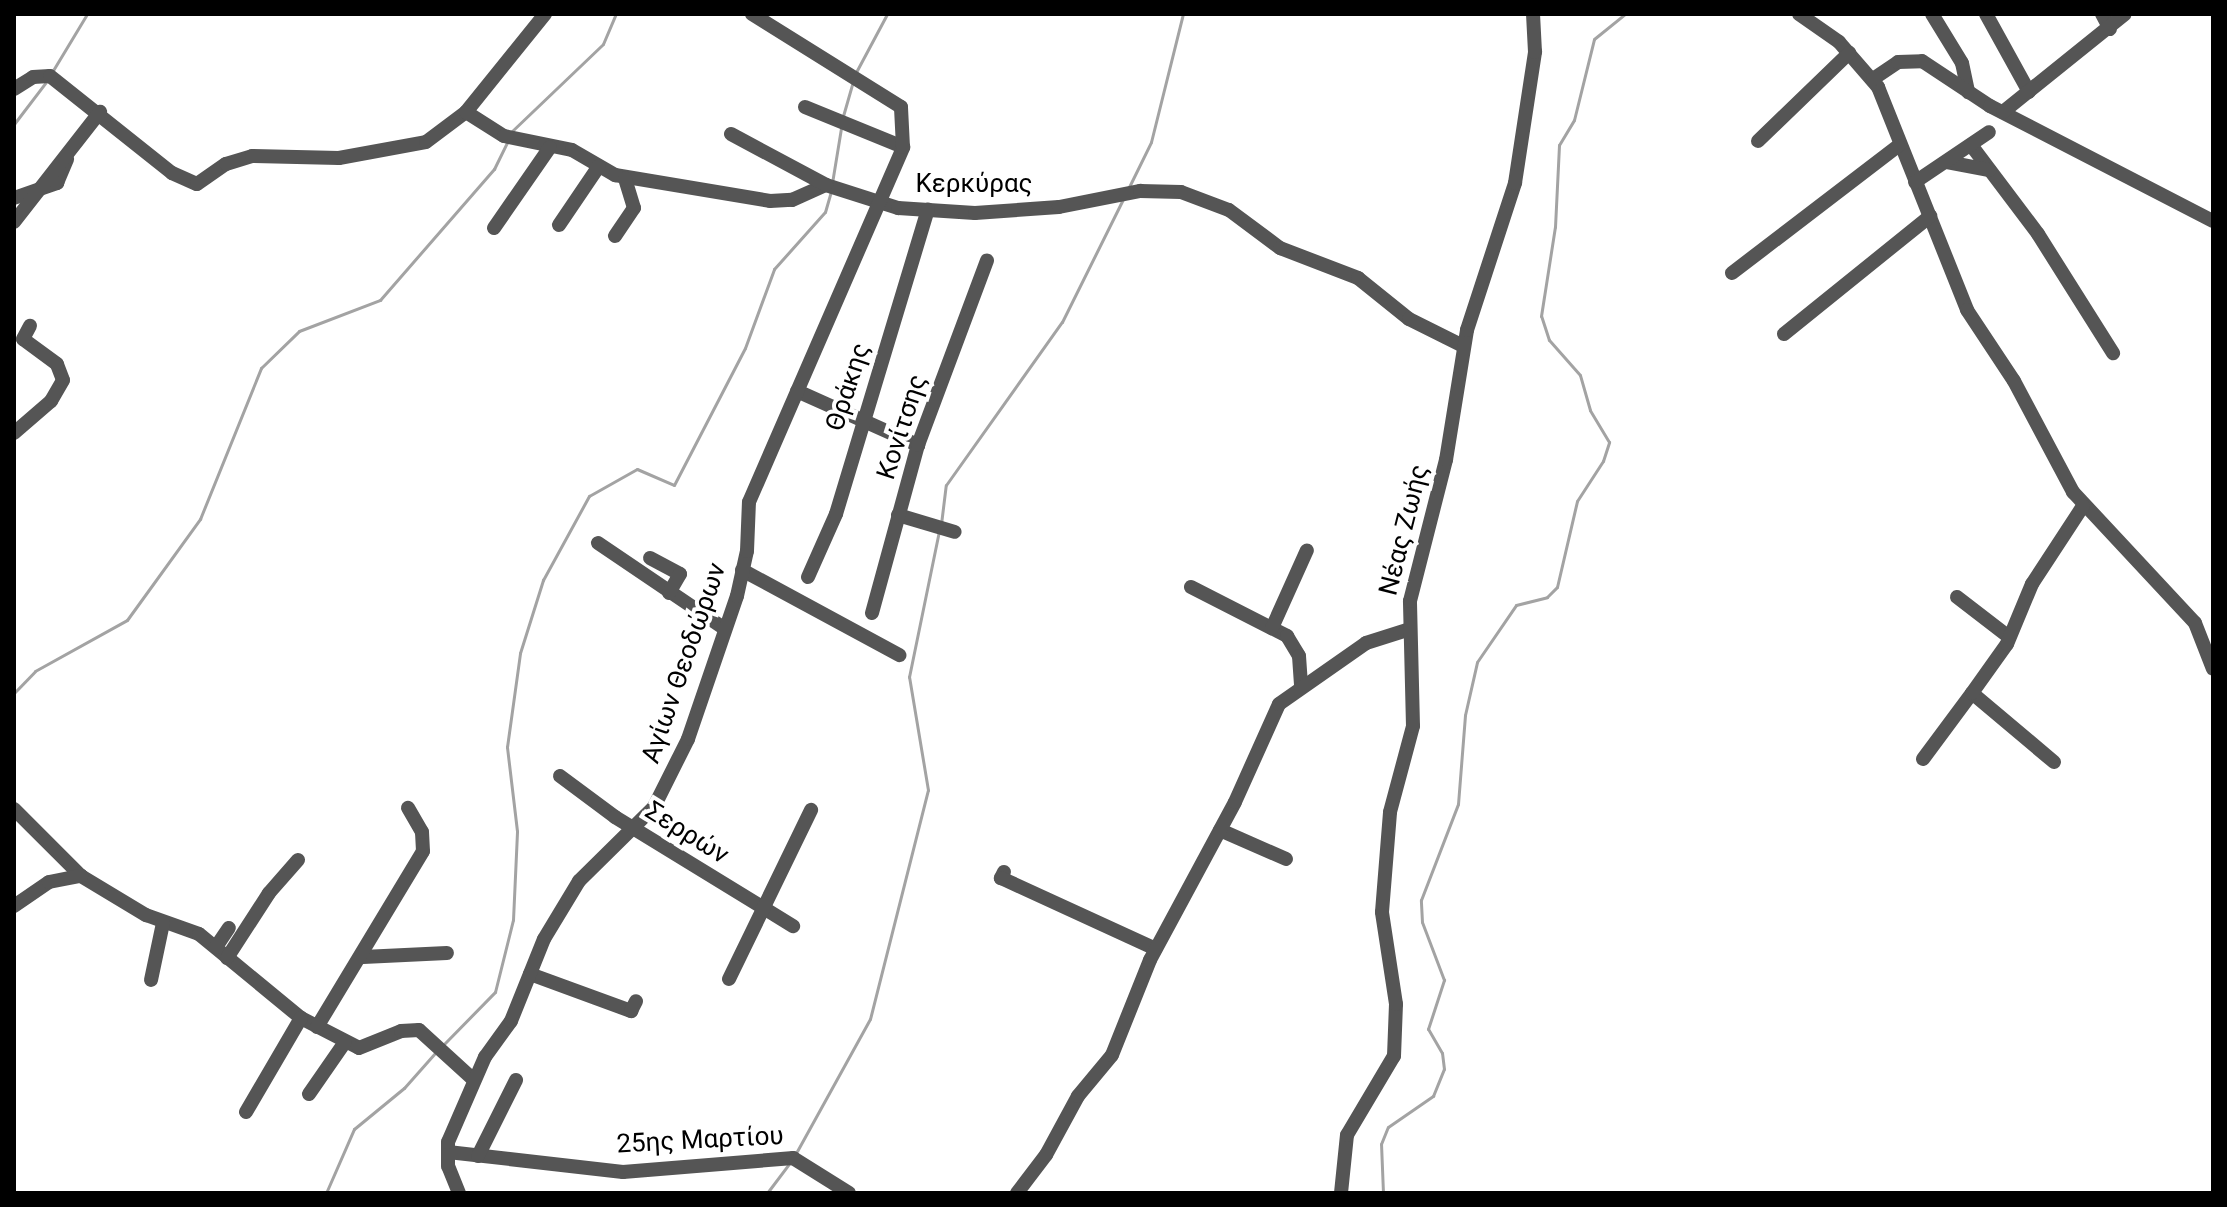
<!DOCTYPE html>
<meta charset="utf-8">
<style>
body{margin:0}
#map{position:relative;width:2227px;height:1207px;overflow:hidden;background:#fff;font-family:Roboto,sans-serif}
div>[style]{position:absolute}
.stream>*{height:3px;margin:-1.5px;padding:0 1.5px;transform-origin:1.5px;border-radius:1.5px;background:#a3a3a3}
.minor>*{height:14px;margin:-7px;padding:0 7px;transform-origin:7px;border-radius:7px;background:#555}
span{translate:-50% -50%;white-space:nowrap;text-align:center;line-height:1.15;-webkit-text-stroke:8px #fff;paint-order:stroke}
.street-label{font-size:26px;color:#000}
.frame{position:absolute;inset:0;border:16px solid #000;pointer-events:none}
</style>
<div id="map">
<div class="stream">
<div style="left:52px;top:72px;width:68px;rotate:-58.9deg"></div>
<div style="left:855px;top:74px;width:68px;rotate:-61.9deg"></div>
<div style="left:843px;top:116px;width:36px;rotate:-74deg"></div>
<div style="left:14px;top:124px;width:53px;rotate:-52.7deg"></div>
<div style="left:511px;top:132px;width:127px;rotate:-43.7deg"></div>
<div style="left:603px;top:44px;width:33px;rotate:-67deg"></div>
<div style="left:832px;top:183px;width:56px;rotate:-80.7deg"></div>
<div style="left:1128px;top:189px;width:52px;rotate:-63.9deg"></div>
<div style="left:1151px;top:142px;width:132px;rotate:-76deg"></div>
<div style="left:941px;top:524px;width:39px;rotate:-83deg"></div>
<div style="left:946px;top:485px;width:200px;rotate:-54.6deg"></div>
<div style="left:1062px;top:322px;width:137px;rotate:-63.6deg"></div>
<div style="left:14px;top:693px;width:30px;rotate:-46deg"></div>
<div style="left:35px;top:671px;width:105px;rotate:-29deg"></div>
<div style="left:127px;top:620px;width:125px;rotate:-54.1deg"></div>
<div style="left:200px;top:519px;width:163px;rotate:-68deg"></div>
<div style="left:261px;top:368px;width:53px;rotate:-44.2deg"></div>
<div style="left:299px;top:331px;width:87px;rotate:-20.9deg"></div>
<div style="left:380px;top:300px;width:174px;rotate:-49deg"></div>
<div style="left:494px;top:169px;width:30px;rotate:-64deg"></div>
<div style="left:444px;top:1044px;width:73px;rotate:-45.6deg"></div>
<div style="left:495px;top:992px;width:74px;rotate:-76deg"></div>
<div style="left:513px;top:920px;width:89px;rotate:-87.4deg"></div>
<div style="left:517px;top:831px;width:85px;rotate:-96.8deg"></div>
<div style="left:507px;top:747px;width:95px;rotate:-82.1deg"></div>
<div style="left:520px;top:653px;width:77px;rotate:-72.5deg"></div>
<div style="left:543px;top:580px;width:96px;rotate:-61.3deg"></div>
<div style="left:589px;top:496px;width:55px;rotate:-29.4deg"></div>
<div style="left:637px;top:469px;width:40px;rotate:23.4deg"></div>
<div style="left:674px;top:485px;width:154px;rotate:-62.6deg"></div>
<div style="left:745px;top:348px;width:84px;rotate:-69.8deg"></div>
<div style="left:774px;top:269px;width:76px;rotate:-48.2deg"></div>
<div style="left:825px;top:212px;width:22px;rotate:-74deg"></div>
<div style="left:796px;top:1153px;width:153px;rotate:-61.1deg"></div>
<div style="left:870px;top:1019px;width:236px;rotate:-75.8deg"></div>
<div style="left:928px;top:790px;width:115px;rotate:-99.5deg"></div>
<div style="left:909px;top:677px;width:149px;rotate:-78.4deg"></div>
<div style="left:326px;top:1193px;width:70px;rotate:-66.4deg"></div>
<div style="left:354px;top:1129px;width:65px;rotate:-39.4deg"></div>
<div style="left:404px;top:1088px;width:48px;rotate:-48.4deg"></div>
<div style="left:767px;top:1193px;width:38px;rotate:-53deg"></div>
<div style="left:1383px;top:1193px;width:49px;rotate:-92.3deg"></div>
<div style="left:1381px;top:1144px;width:18px;rotate:-68deg"></div>
<div style="left:1388px;top:1127px;width:55px;rotate:-34.6deg"></div>
<div style="left:1433px;top:1096px;width:29px;rotate:-68deg"></div>
<div style="left:1444px;top:1069px;width:16px;rotate:-97deg"></div>
<div style="left:1442px;top:1053px;width:28px;rotate:-120deg"></div>
<div style="left:1428px;top:1029px;width:52px;rotate:-71.9deg"></div>
<div style="left:1444px;top:980px;width:62px;rotate:-110.8deg"></div>
<div style="left:1422px;top:922px;width:22px;rotate:-93deg"></div>
<div style="left:1421px;top:900px;width:103px;rotate:-68.9deg"></div>
<div style="left:1458px;top:804px;width:89px;rotate:-85.5deg"></div>
<div style="left:1465px;top:715px;width:54px;rotate:-77.2deg"></div>
<div style="left:1477px;top:662px;width:69px;rotate:-55.6deg"></div>
<div style="left:1516px;top:605px;width:32px;rotate:-14deg"></div>
<div style="left:1547px;top:597px;width:14px;rotate:-45deg"></div>
<div style="left:1557px;top:587px;width:88px;rotate:-76.9deg"></div>
<div style="left:1577px;top:501px;width:48px;rotate:-57deg"></div>
<div style="left:1603px;top:461px;width:20px;rotate:-72deg"></div>
<div style="left:1609px;top:442px;width:37px;rotate:-121deg"></div>
<div style="left:1590px;top:410px;width:36px;rotate:-106deg"></div>
<div style="left:1580px;top:375px;width:47px;rotate:-131.5deg"></div>
<div style="left:1549px;top:340px;width:25px;rotate:-108deg"></div>
<div style="left:1541px;top:316px;width:90px;rotate:-81.1deg"></div>
<div style="left:1555px;top:227px;width:82px;rotate:-87.2deg"></div>
<div style="left:1559px;top:145px;width:29px;rotate:-59deg"></div>
<div style="left:1574px;top:120px;width:83px;rotate:-76.1deg"></div>
<div style="left:1594px;top:39px;width:40px;rotate:-39deg"></div>
</div>
<div class="minor">
<div style="left:1799px;top:14px;width:49px;rotate:35deg"></div>
<div style="left:1839px;top:42px;width:60px;rotate:49.1deg"></div>
<div style="left:1878px;top:87px;width:240px;rotate:68.2deg"></div>
<div style="left:1967px;top:310px;width:85px;rotate:56.5deg"></div>
<div style="left:2014px;top:381px;width:126px;rotate:62deg"></div>
<div style="left:2073px;top:492px;width:179px;rotate:47deg"></div>
<div style="left:2195px;top:623px;width:49px;rotate:68.6deg"></div>
<div style="left:1932px;top:14px;width:57px;rotate:58.5deg"></div>
<div style="left:1962px;top:63px;width:30px;rotate:78deg"></div>
<div style="left:1986px;top:14px;width:89px;rotate:61.1deg"></div>
<div style="left:2102px;top:14px;width:17px;rotate:62deg"></div>
<div style="left:1873px;top:79px;width:30px;rotate:-34deg"></div>
<div style="left:1898px;top:62px;width:24px;rotate:-2deg"></div>
<div style="left:1922px;top:61px;width:82px;rotate:33.5deg"></div>
<div style="left:1990px;top:106px;width:251px;rotate:27.3deg"></div>
<div style="left:14px;top:89px;width:22px;rotate:-32deg"></div>
<div style="left:33px;top:77px;width:17px;rotate:-3deg"></div>
<div style="left:50px;top:76px;width:156px;rotate:38.5deg"></div>
<div style="left:172px;top:173px;width:27px;rotate:24deg"></div>
<div style="left:197px;top:184px;width:35px;rotate:-35deg"></div>
<div style="left:226px;top:164px;width:27px;rotate:-17deg"></div>
<div style="left:252px;top:156px;width:87px;rotate:1.3deg"></div>
<div style="left:339px;top:158px;width:88px;rotate:-10.4deg"></div>
<div style="left:426px;top:142px;width:50px;rotate:-36.9deg"></div>
<div style="left:466px;top:112px;width:126px;rotate:-51.1deg"></div>
<div style="left:805px;top:107px;width:106px;rotate:22.2deg"></div>
<div style="left:466px;top:112px;width:45px;rotate:32.3deg"></div>
<div style="left:504px;top:136px;width:69px;rotate:11.6deg"></div>
<div style="left:572px;top:150px;width:50px;rotate:30.2deg"></div>
<div style="left:615px;top:175px;width:157px;rotate:9.5deg"></div>
<div style="left:770px;top:201px;width:22px;rotate:-3deg"></div>
<div style="left:792px;top:200px;width:37px;rotate:-24deg"></div>
<div style="left:826px;top:185px;width:76px;rotate:17.7deg"></div>
<div style="left:898px;top:208px;width:77px;rotate:3.7deg"></div>
<div style="left:975px;top:213px;width:84px;rotate:-4.1deg"></div>
<div style="left:1059px;top:207px;width:83px;rotate:-11.2deg"></div>
<div style="left:1140px;top:191px;width:41px;rotate:1.4deg"></div>
<div style="left:1181px;top:192px;width:51px;rotate:20.6deg"></div>
<div style="left:1229px;top:210px;width:64px;rotate:36.7deg"></div>
<div style="left:1280px;top:248px;width:84px;rotate:21deg"></div>
<div style="left:1358px;top:278px;width:65px;rotate:38.8deg"></div>
<div style="left:1409px;top:319px;width:60px;rotate:26.6deg"></div>
<div style="left:2003px;top:112px;width:156px;rotate:-38.8deg"></div>
<div style="left:731px;top:134px;width:108px;rotate:28.2deg"></div>
<div style="left:1758px;top:141px;width:127px;rotate:-44deg"></div>
<div style="left:1971px;top:145px;width:111px;rotate:53deg"></div>
<div style="left:2038px;top:234px;width:141px;rotate:57.8deg"></div>
<div style="left:1947px;top:162px;width:43px;rotate:10.8deg"></div>
<div style="left:1915px;top:182px;width:89px;rotate:-34deg"></div>
<div style="left:14px;top:198px;width:46px;rotate:-19.2deg"></div>
<div style="left:57px;top:183px;width:26px;rotate:-67deg"></div>
<div style="left:14px;top:222px;width:140px;rotate:-52deg"></div>
<div style="left:559px;top:225px;width:71px;rotate:-55.9deg"></div>
<div style="left:494px;top:228px;width:98px;rotate:-55.3deg"></div>
<div style="left:615px;top:236px;width:34px;rotate:-56deg"></div>
<div style="left:634px;top:208px;width:31px;rotate:-107deg"></div>
<div style="left:1732px;top:273px;width:209px;rotate:-37.4deg"></div>
<div style="left:1784px;top:334px;width:188px;rotate:-38.9deg"></div>
<div style="left:797px;top:391px;width:133px;rotate:24.1deg"></div>
<div style="left:14px;top:433px;width:49px;rotate:-40.9deg"></div>
<div style="left:51px;top:401px;width:24px;rotate:-60deg"></div>
<div style="left:63px;top:380px;width:17px;rotate:-111deg"></div>
<div style="left:57px;top:364px;width:42px;rotate:-143.7deg"></div>
<div style="left:23px;top:339px;width:15px;rotate:-62deg"></div>
<div style="left:898px;top:515px;width:59px;rotate:16.6deg"></div>
<div style="left:598px;top:543px;width:153px;rotate:34.1deg"></div>
<div style="left:650px;top:558px;width:34px;rotate:28deg"></div>
<div style="left:680px;top:574px;width:22px;rotate:120deg"></div>
<div style="left:742px;top:570px;width:179px;rotate:28.4deg"></div>
<div style="left:808px;top:577px;width:69px;rotate:-66deg"></div>
<div style="left:836px;top:514px;width:318px;rotate:-73.2deg"></div>
<div style="left:1191px;top:587px;width:108px;rotate:27deg"></div>
<div style="left:1287px;top:636px;width:23px;rotate:59deg"></div>
<div style="left:1299px;top:656px;width:29px;rotate:86deg"></div>
<div style="left:1957px;top:597px;width:66px;rotate:37.6deg"></div>
<div style="left:872px;top:613px;width:174px;rotate:-74.7deg"></div>
<div style="left:918px;top:445px;width:197px;rotate:-69.5deg"></div>
<div style="left:1272px;top:628px;width:85px;rotate:-65.8deg"></div>
<div style="left:1923px;top:759px;width:82px;rotate:-53.4deg"></div>
<div style="left:2054px;top:762px;width:107px;rotate:-139.9deg"></div>
<div style="left:1972px;top:693px;width:60px;rotate:-54.5deg"></div>
<div style="left:2007px;top:644px;width:65px;rotate:-67.4deg"></div>
<div style="left:2032px;top:584px;width:93px;rotate:-56.8deg"></div>
<div style="left:560px;top:776px;width:69px;rotate:36.7deg"></div>
<div style="left:615px;top:817px;width:209px;rotate:31.5deg"></div>
<div style="left:14px;top:809px;width:95px;rotate:45deg"></div>
<div style="left:81px;top:876px;width:76px;rotate:31deg"></div>
<div style="left:146px;top:915px;width:56px;rotate:19.7deg"></div>
<div style="left:199px;top:934px;width:132px;rotate:39.5deg"></div>
<div style="left:301px;top:1018px;width:65px;rotate:27.3deg"></div>
<div style="left:359px;top:1048px;width:45px;rotate:-22deg"></div>
<div style="left:401px;top:1031px;width:18px;rotate:-3deg"></div>
<div style="left:419px;top:1030px;width:74px;rotate:42.3deg"></div>
<div style="left:1220px;top:830px;width:72px;rotate:23.7deg"></div>
<div style="left:1004px;top:872px;width:7px;rotate:117deg"></div>
<div style="left:1001px;top:878px;width:170px;rotate:24.6deg"></div>
<div style="left:14px;top:906px;width:42px;rotate:-34.4deg"></div>
<div style="left:49px;top:882px;width:33px;rotate:-11deg"></div>
<div style="left:216px;top:947px;width:23px;rotate:-56deg"></div>
<div style="left:363px;top:957px;width:84px;rotate:-2.7deg"></div>
<div style="left:227px;top:958px;width:77px;rotate:-57.1deg"></div>
<div style="left:269px;top:893px;width:44px;rotate:-48.7deg"></div>
<div style="left:530px;top:974px;width:108px;rotate:20.1deg"></div>
<div style="left:631px;top:1011px;width:11px;rotate:-63deg"></div>
<div style="left:729px;top:979px;width:188px;rotate:-64.1deg"></div>
<div style="left:151px;top:980px;width:58px;rotate:-78.1deg"></div>
<div style="left:317px;top:1027px;width:205px;rotate:-58.9deg"></div>
<div style="left:423px;top:851px;width:19px;rotate:-93deg"></div>
<div style="left:422px;top:832px;width:28px;rotate:-120deg"></div>
<div style="left:309px;top:1094px;width:63px;rotate:-55.3deg"></div>
<div style="left:246px;top:1112px;width:109px;rotate:-59.7deg"></div>
<div style="left:448px;top:1152px;width:176px;rotate:6.5deg"></div>
<div style="left:623px;top:1172px;width:171px;rotate:-4.7deg"></div>
<div style="left:793px;top:1158px;width:66px;rotate:32deg"></div>
<div style="left:478px;top:1156px;width:85px;rotate:-63.4deg"></div>
<div style="left:459px;top:1193px;width:29px;rotate:-112deg"></div>
<div style="left:448px;top:1166px;width:24px;rotate:-90deg"></div>
<div style="left:448px;top:1142px;width:93px;rotate:-66.5deg"></div>
<div style="left:485px;top:1057px;width:44px;rotate:-54.2deg"></div>
<div style="left:511px;top:1021px;width:88px;rotate:-68.1deg"></div>
<div style="left:544px;top:939px;width:68px;rotate:-58.9deg"></div>
<div style="left:579px;top:881px;width:105px;rotate:-44.6deg"></div>
<div style="left:654px;top:807px;width:76px;rotate:-63.4deg"></div>
<div style="left:688px;top:739px;width:151px;rotate:-71.1deg"></div>
<div style="left:737px;top:596px;width:46px;rotate:-77.5deg"></div>
<div style="left:747px;top:551px;width:49px;rotate:-87.7deg"></div>
<div style="left:749px;top:502px;width:387px;rotate:-66.5deg"></div>
<div style="left:903px;top:147px;width:40px;rotate:-92.9deg"></div>
<div style="left:901px;top:107px;width:176px;rotate:-148deg"></div>
<div style="left:1017px;top:1193px;width:48px;rotate:-52.7deg"></div>
<div style="left:1046px;top:1155px;width:67px;rotate:-61.5deg"></div>
<div style="left:1078px;top:1096px;width:53px;rotate:-50.3deg"></div>
<div style="left:1112px;top:1055px;width:102px;rotate:-68.2deg"></div>
<div style="left:1150px;top:960px;width:179px;rotate:-61.7deg"></div>
<div style="left:1235px;top:802px;width:107px;rotate:-65.8deg"></div>
<div style="left:1279px;top:704px;width:106px;rotate:-35deg"></div>
<div style="left:1366px;top:643px;width:43px;rotate:-17.6deg"></div>
<div style="left:1341px;top:1193px;width:58px;rotate:-84.1deg"></div>
<div style="left:1347px;top:1135px;width:92px;rotate:-59.3deg"></div>
<div style="left:1394px;top:1056px;width:52px;rotate:-87.8deg"></div>
<div style="left:1396px;top:1004px;width:93px;rotate:-98.7deg"></div>
<div style="left:1382px;top:912px;width:100px;rotate:-85.4deg"></div>
<div style="left:1390px;top:812px;width:89px;rotate:-75deg"></div>
<div style="left:1413px;top:726px;width:125px;rotate:-91.4deg"></div>
<div style="left:1410px;top:601px;width:146px;rotate:-75.7deg"></div>
<div style="left:1446px;top:460px;width:132px;rotate:-80.8deg"></div>
<div style="left:1467px;top:330px;width:155px;rotate:-71.9deg"></div>
<div style="left:1515px;top:183px;width:133px;rotate:-81.3deg"></div>
<div style="left:1535px;top:52px;width:38px;rotate:-93deg"></div>
</div>
<div class="street-label">
<span style="left:974px;top:184px">Κερκύρας</span>
<span style="left:848px;top:387px;rotate:-72deg">Θράκης</span>
<span style="left:902px;top:427px;rotate:-72deg">Κονίτσης</span>
<span style="left:1404px;top:530px;rotate:-76deg">Νέας Ζωής</span>
<span style="left:684px;top:663px;rotate:-71deg">Αγίων Θεοδώρων</span>
<span style="left:687px;top:833px;rotate:32deg">Σερρών</span>
<span style="left:700px;top:1140px;rotate:-3deg">25ης Μαρτίου</span>
</div>
<div class="frame"></div>
</div>
